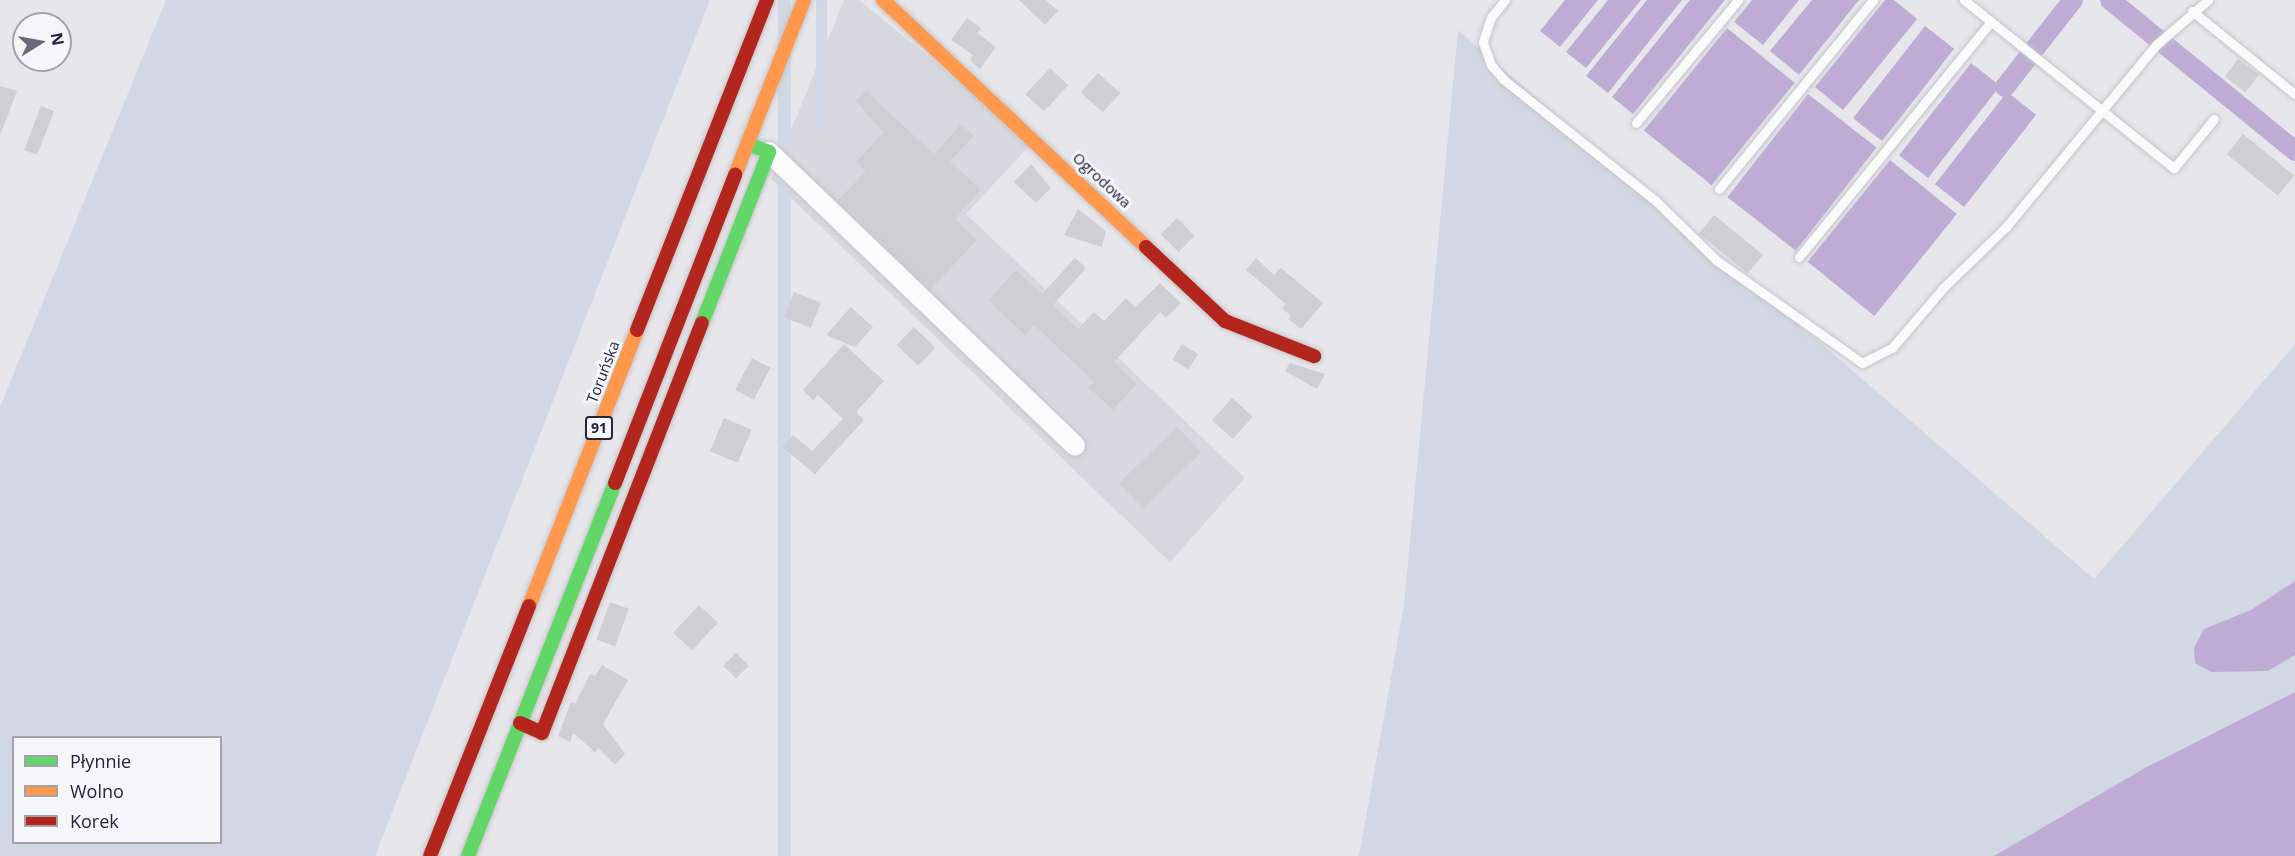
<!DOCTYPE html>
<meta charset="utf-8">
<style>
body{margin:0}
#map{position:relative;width:2295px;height:856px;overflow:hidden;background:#e7e7eb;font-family:"Open Sans",sans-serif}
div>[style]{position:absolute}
.built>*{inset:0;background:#d7d7de}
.green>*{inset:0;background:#d2d8e3;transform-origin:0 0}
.water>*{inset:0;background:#beacd5;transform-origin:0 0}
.canal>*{height:20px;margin:-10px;padding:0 10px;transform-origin:10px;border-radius:10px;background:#beacd5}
.building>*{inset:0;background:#cfcfd3;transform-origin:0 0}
.roads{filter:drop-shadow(0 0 2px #c4c4c9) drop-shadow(0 0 2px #c4c4c9)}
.lane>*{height:9px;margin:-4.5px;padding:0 4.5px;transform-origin:4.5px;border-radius:4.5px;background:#fbfbfc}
.street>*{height:20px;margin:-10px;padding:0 10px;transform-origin:10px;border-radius:10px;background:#fbfbfc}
.fast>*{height:14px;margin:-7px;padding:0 7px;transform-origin:7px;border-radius:7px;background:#63d668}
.slow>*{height:14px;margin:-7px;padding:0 7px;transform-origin:7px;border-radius:7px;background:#ff974d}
.jam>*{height:14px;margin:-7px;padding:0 7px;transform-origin:7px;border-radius:7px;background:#b3261e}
span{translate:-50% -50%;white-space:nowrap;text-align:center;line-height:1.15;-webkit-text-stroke:6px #f5f6f9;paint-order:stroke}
.shield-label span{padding:2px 4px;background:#f5f6f9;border:2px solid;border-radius:4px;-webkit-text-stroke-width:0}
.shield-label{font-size:14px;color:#26253d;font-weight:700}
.street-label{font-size:15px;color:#26253d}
.legend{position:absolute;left:12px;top:736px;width:210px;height:108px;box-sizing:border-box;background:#f5f6f9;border:2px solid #a2a2ae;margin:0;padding:8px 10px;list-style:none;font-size:18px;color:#26253d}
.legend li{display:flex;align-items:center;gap:12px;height:30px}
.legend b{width:30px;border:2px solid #a2a2ae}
.north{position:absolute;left:12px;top:12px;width:60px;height:60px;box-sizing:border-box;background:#f5f6f9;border:2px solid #a2a2ae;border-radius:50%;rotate:79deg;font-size:16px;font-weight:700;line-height:24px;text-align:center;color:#26253d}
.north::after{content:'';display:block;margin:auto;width:21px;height:27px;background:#6a697a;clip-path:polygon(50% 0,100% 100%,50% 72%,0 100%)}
</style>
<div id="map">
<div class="built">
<div style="clip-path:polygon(844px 0,859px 0,1033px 142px,966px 214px,1245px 478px,1170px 562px,771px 179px)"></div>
</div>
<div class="green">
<div style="clip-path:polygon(evenodd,166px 0,710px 0,375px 856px,0 856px,0 407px,166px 0,14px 738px,220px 738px,220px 842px,14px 842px,14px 738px)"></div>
<div style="left:778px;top:0;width:13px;height:920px"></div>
<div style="left:816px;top:0;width:11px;height:135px"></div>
<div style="clip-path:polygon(1458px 30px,2094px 579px,2295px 344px,2295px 856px,1359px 856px,1404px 605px)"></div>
</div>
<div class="water">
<div style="clip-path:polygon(1565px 0,1598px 0,1560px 47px,1540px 31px)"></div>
<div style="clip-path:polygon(1608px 0,1641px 0,1586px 68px,1566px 52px)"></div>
<div style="clip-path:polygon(1647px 0,1682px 0,1608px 93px,1586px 76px)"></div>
<div style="clip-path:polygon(1690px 0,1725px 0,1633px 114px,1612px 97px)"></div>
<div style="clip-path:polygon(1752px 0,1799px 0,1763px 45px,1734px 22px)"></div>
<div style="clip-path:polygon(1812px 0,1859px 0,1799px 75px,1770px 51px)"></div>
<div style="clip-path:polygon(1885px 0,1894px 0,1917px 19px,1843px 110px,1815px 87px)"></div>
<div style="left:1925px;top:26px;width:37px;height:117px;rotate:38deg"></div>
<div style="left:1727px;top:28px;width:87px;height:132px;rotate:39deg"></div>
<div style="left:1971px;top:63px;width:37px;height:117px;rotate:38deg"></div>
<div style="left:2007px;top:92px;width:37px;height:117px;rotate:38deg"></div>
<div style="left:1808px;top:94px;width:87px;height:131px;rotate:38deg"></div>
<div style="left:1890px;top:160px;width:86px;height:131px;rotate:39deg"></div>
<div style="clip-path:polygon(2295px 581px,2295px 655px,2268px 671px,2211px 672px,2195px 663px,2194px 648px,2204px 629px,2251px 610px)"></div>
<div style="clip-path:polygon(2295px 692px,2295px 856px,1994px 856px,2145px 768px)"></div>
</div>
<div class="canal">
<div style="left:2110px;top:0;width:239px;rotate:39.2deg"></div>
<div style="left:2036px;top:47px;width:60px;rotate:-51.8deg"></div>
<div style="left:2005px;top:87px;width:37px;rotate:-52deg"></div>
</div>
<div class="building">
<div style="clip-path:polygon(1019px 0,1046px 0,1058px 11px,1045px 25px)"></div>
<div style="clip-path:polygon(967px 18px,981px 28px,977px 33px,996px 47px,980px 69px,970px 60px,973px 55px,951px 40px)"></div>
<div style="left:2238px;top:59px;width:26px;height:22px;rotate:37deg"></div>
<div style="left:1050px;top:68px;width:25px;height:36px;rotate:43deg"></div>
<div style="left:1098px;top:73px;width:30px;height:26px;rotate:42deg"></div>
<div style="clip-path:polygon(0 86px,17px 91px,1px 133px,0 133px)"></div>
<div style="clip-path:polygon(866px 91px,934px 154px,961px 124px,974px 136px,950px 161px,981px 190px,955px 219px,977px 240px,930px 290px,837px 201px,866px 171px,856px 162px,883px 133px,856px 101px)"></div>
<div style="left:41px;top:106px;width:14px;height:47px;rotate:21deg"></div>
<div style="left:2243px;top:134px;width:66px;height:26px;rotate:39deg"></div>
<div style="clip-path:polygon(1031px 164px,1051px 188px,1036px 203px,1014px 182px)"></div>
<div style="clip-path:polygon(1078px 209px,1106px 231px,1102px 247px,1064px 235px)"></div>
<div style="left:1714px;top:215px;width:63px;height:24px;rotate:39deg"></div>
<div style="left:1177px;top:218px;width:25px;height:23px;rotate:45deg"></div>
<div style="clip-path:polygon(1075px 258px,1086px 268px,1053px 305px,1078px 329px,1094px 312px,1104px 321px,1126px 298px,1135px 307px,1160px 283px,1181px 303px,1166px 318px,1160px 312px,1114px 362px,1137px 384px,1113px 410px,1088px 387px,1094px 382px,1034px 325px,1025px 335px,988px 300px,1016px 270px,1042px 294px)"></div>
<div style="clip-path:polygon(1256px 258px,1274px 275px,1281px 268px,1323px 303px,1301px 329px,1288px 319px,1291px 316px,1282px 308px,1286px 304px,1246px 270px)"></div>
<div style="left:794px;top:292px;width:29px;height:27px;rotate:22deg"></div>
<div style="clip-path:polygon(851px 307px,873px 327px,855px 347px,826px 335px)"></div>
<div style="left:914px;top:327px;width:30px;height:25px;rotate:44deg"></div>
<div style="clip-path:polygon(844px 344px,884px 381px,856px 412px,864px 420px,815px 474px,782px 447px,793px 435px,812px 451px,843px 419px,818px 395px,813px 400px,803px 390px)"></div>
<div style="left:1182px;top:344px;width:19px;height:18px;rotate:32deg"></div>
<div style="left:752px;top:358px;width:21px;height:36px;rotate:28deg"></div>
<div style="clip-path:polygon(1290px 363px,1325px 374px,1317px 389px,1285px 371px)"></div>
<div style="left:1232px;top:398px;width:28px;height:30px;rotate:42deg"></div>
<div style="left:724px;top:418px;width:30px;height:36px;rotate:23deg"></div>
<div style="left:1177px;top:427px;width:35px;height:81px;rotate:46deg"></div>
<div style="left:610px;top:602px;width:20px;height:40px;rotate:20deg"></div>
<div style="left:699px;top:605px;width:26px;height:38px;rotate:43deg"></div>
<div style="left:736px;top:653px;width:18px;height:18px;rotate:45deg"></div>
<div style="clip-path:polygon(602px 665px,628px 680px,603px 724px,625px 754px,615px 765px,598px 748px,595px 752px,573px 733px,570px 742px,558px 736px,571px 702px,575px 704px,590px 674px,595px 676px)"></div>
</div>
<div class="roads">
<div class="lane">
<div style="left:1505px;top:0;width:22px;rotate:129deg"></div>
<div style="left:1491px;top:17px;width:26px;rotate:108deg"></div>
<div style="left:1483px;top:42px;width:24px;rotate:71deg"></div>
<div style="left:1491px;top:65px;width:18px;rotate:49deg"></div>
<div style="left:1503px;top:79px;width:196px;rotate:38.6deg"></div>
<div style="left:1656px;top:201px;width:84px;rotate:44.5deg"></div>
<div style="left:1716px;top:260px;width:179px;rotate:35.2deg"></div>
<div style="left:1862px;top:363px;width:34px;rotate:-27deg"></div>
<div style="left:1892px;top:348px;width:79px;rotate:-49.6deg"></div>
<div style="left:1943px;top:288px;width:88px;rotate:-44.1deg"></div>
<div style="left:2006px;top:227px;width:236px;rotate:-50.5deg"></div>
<div style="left:2156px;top:45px;width:69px;rotate:-40.9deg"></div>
<div style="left:1964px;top:0;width:269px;rotate:38.7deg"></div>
<div style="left:2174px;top:168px;width:63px;rotate:-50.8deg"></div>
<div style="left:2192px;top:11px;width:132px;rotate:38.9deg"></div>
<div style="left:1636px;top:123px;width:160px;rotate:-50.3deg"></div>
<div style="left:1719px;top:189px;width:244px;rotate:-50.8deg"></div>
<div style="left:1799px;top:257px;width:303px;rotate:-50.8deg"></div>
</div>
<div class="street">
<div style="left:769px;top:152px;width:424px;rotate:43.8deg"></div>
</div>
<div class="fast">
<div style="left:702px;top:323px;width:184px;rotate:-68.6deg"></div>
<div style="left:769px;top:152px;width:22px;rotate:-159deg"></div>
<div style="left:468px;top:856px;width:401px;rotate:-68.5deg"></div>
</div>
<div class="slow">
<div style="left:883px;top:0;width:361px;rotate:43.2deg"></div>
<div style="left:735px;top:175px;width:188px;rotate:-68.5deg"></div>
<div style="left:529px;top:606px;width:296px;rotate:-68.6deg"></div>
</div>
<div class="jam">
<div style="left:1146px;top:247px;width:108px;rotate:43.1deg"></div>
<div style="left:1225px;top:321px;width:96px;rotate:21.5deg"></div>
<div style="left:637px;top:330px;width:355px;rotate:-68.5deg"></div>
<div style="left:615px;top:483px;width:331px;rotate:-68.7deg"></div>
<div style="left:520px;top:723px;width:24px;rotate:24deg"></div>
<div style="left:542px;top:733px;width:440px;rotate:-68.7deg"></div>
<div style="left:430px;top:856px;width:269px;rotate:-68.4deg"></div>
</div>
</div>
<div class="shield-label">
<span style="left:599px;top:428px">91</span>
</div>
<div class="street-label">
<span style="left:1102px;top:180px;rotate:43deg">Ogrodowa</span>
<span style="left:603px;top:372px;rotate:-69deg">Toruńska</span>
</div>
<ul class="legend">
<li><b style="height:8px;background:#63d668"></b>Płynnie</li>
<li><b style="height:8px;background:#ff974d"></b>Wolno</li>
<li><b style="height:8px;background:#b3261e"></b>Korek</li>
</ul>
<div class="north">N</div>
</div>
